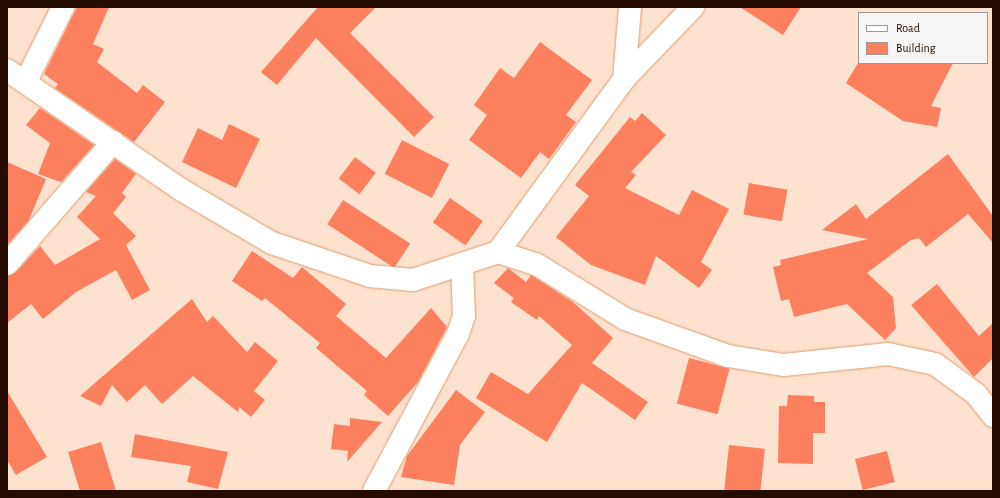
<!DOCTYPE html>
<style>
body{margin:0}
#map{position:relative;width:1000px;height:498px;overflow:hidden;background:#fee2d0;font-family:"Alegreya Sans",sans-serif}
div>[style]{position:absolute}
.building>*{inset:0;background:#fc7f5e;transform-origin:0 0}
.roads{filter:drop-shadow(0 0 1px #de9d6e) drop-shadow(0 0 1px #de9d6e)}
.minor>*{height:22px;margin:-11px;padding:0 11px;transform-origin:11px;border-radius:11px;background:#fff}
span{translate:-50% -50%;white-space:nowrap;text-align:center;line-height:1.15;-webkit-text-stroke:3px #f6f6f6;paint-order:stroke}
.frame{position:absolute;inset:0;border:8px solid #240c00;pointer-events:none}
.legend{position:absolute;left:858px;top:12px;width:130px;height:52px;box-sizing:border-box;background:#f6f6f6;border:1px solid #a29894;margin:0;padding:5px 7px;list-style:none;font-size:12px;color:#240c00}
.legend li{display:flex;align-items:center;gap:8px;height:20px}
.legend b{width:20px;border:1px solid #a29894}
</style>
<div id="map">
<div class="building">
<div style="clip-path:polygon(77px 7px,109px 7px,93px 44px,104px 49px,97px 62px,137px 93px,143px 85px,165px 102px,134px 142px,55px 88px,58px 84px,44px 74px)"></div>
<div style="clip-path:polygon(318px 7px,376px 7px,350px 33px,434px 117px,414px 137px,316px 38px,277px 85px,261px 72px)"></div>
<div style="clip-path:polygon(740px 7px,801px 7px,783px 35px)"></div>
<div style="clip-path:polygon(540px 42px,592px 80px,566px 115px,576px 122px,549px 159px,540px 152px,521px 178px,469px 140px,487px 115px,474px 105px,500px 68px,514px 78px)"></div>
<div style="clip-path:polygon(858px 63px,953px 63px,931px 106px,941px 108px,937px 127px,903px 121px,846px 83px)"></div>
<div style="clip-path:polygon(40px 108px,94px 145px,61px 182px,38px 174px,50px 143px,26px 125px)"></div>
<div style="clip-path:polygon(642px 113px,666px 135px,631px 172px,636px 175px,625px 188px,679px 215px,692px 190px,729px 209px,701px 262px,712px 270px,699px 288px,656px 256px,645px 285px,591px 265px,556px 237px,589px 196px,575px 185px,630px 117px,635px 121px)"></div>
<div style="clip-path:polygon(229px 124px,260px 139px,236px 188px,182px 162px,198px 128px,222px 140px)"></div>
<div style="left:402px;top:140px;width:53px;height:38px;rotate:27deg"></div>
<div style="clip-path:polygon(948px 154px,993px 216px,993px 243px,968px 214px,926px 247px,919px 238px,911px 240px,867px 273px,893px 297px,896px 328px,885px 340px,847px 304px,794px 317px,789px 299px,781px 301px,773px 267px,781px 265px,780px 260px,868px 239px,822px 230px,856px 204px,866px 219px)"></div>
<div style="left:355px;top:157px;width:26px;height:27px;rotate:37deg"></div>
<div style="clip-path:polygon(115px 159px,136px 174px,122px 193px,126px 197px,113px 213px,136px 236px,126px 245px,150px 290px,132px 300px,116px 270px,76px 292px,43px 319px,31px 304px,7px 323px,7px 276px,16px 272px,40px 246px,55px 265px,100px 239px,77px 217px,96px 196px,86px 192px)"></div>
<div style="clip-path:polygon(7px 162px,46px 179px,29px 220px,7px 245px)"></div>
<div style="left:749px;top:183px;width:39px;height:32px;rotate:10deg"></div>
<div style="left:450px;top:198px;width:40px;height:30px;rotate:35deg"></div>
<div style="left:343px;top:200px;width:80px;height:29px;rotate:33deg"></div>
<div style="clip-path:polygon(252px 251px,293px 278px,302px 267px,346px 304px,336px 316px,386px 358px,431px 308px,447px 327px,418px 382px,388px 416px,364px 395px,367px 391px,316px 348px,320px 343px,265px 298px,262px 301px,232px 281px)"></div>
<div style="clip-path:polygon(508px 268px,526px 282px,531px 275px,573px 302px,613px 338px,592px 363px,648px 402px,635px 420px,582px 383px,547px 442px,476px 398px,491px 372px,528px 394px,572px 345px,539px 316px,537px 320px,511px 302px,514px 298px,494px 283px)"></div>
<div style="clip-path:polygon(937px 284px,979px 336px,993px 323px,993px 358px,974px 377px,911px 305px)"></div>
<div style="clip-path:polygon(192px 299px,207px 322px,213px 316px,247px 352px,255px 342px,278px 361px,254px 391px,265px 400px,251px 417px,239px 407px,238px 412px,193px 376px,162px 404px,145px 385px,127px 402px,112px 385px,101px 406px,80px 396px)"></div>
<div style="left:689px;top:358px;width:42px;height:47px;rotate:15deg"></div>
<div style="clip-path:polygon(456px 390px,485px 412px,460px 445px,454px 485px,401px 477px,407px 456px)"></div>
<div style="clip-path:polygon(7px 391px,47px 457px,16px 475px,7px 460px)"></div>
<div style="clip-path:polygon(788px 395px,814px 396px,814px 402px,825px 402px,825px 433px,813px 433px,813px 464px,778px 463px,779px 406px,787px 406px)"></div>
<div style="clip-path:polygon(350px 418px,382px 422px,347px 462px,348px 451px,331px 449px,334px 424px,350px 426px)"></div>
<div style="clip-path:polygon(135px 434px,228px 452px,218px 489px,187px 482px,191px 466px,131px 457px)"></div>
<div style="clip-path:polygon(101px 442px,116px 491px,80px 491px,68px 452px)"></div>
<div style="left:729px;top:445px;width:36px;height:46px;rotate:6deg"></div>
<div style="left:887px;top:451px;width:32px;height:33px;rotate:76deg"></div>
</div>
<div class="roads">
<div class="minor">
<div style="left:7px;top:70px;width:210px;rotate:34.5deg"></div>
<div style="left:180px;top:189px;width:107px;rotate:30.4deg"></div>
<div style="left:272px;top:243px;width:103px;rotate:18.6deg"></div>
<div style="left:370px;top:276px;width:43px;rotate:5.3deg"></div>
<div style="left:413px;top:280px;width:89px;rotate:-18.2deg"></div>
<div style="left:498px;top:252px;width:40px;rotate:18deg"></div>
<div style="left:536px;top:264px;width:105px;rotate:31.7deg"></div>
<div style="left:625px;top:319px;width:109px;rotate:19.8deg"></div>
<div style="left:728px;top:356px;width:57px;rotate:9.1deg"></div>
<div style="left:784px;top:365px;width:105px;rotate:-6deg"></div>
<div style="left:888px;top:354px;width:48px;rotate:12deg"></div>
<div style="left:935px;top:364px;width:51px;rotate:36.2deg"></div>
<div style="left:976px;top:394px;width:28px;rotate:52deg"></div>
<div style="left:624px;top:79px;width:72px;rotate:-85.2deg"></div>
<div style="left:26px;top:81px;width:83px;rotate:-63.4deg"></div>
<div style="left:498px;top:252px;width:214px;rotate:-53.9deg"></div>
<div style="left:624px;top:79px;width:100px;rotate:-46.2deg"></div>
<div style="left:7px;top:264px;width:162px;rotate:-49deg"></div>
<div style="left:374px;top:491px;width:178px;rotate:-61.9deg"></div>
<div style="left:458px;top:334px;width:19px;rotate:-72deg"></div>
<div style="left:464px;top:316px;width:52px;rotate:-92.2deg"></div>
</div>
</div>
<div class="frame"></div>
<ul class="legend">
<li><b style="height:5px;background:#fff"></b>Road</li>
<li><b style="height:11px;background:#fc7f5e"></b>Building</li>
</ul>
</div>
